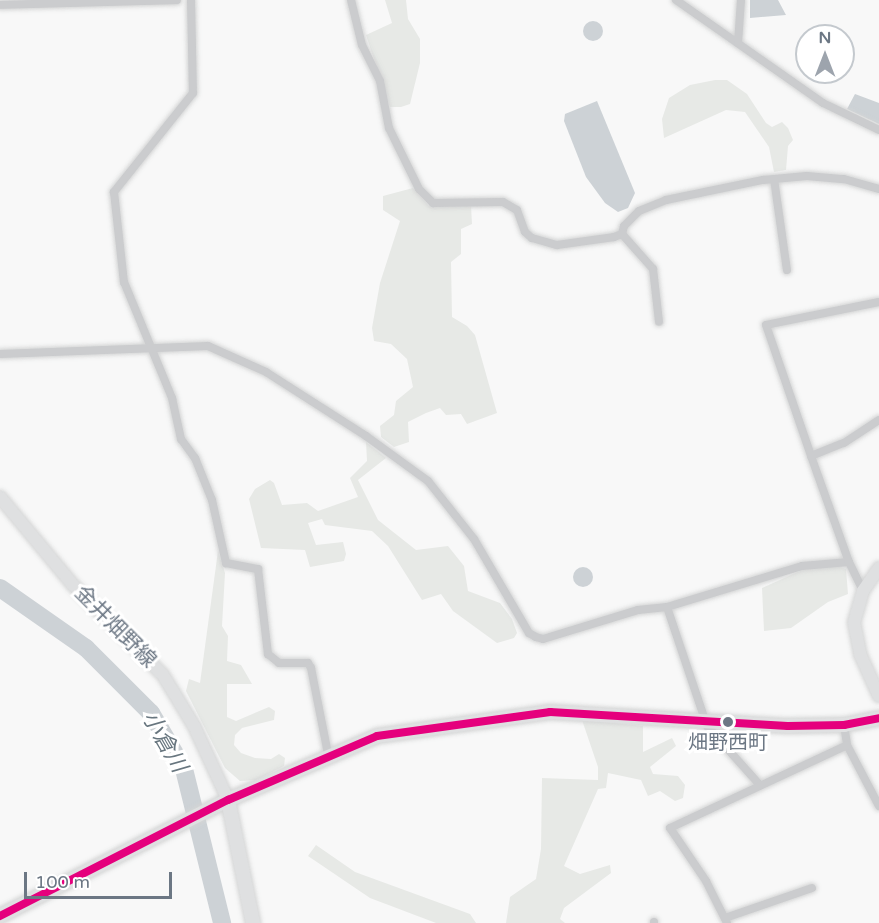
<!DOCTYPE html>
<meta charset="utf-8">
<style>
body{margin:0}
#map{position:relative;width:879px;height:923px;overflow:hidden;background:#f8f8f8;font-family:"Varela Round","Noto Sans JP",sans-serif}
div>[style]{position:absolute}
.green>*{inset:0;background:#e7e9e6}
.water>*{inset:0;background:#cdd2d6}
.round{border-radius:50%}
.river>*{height:18px;margin:-9px;padding:0 9px;transform-origin:9px;border-radius:9px;background:#cdd2d6}
.roads{filter:drop-shadow(0 0 2px #d4d5d5) drop-shadow(0 0 2px #d4d5d5)}
.street>*{height:8px;margin:-4px;padding:0 4px;transform-origin:4px;border-radius:4px;background:#cbccce}
.secondary>*{height:12px;margin:-6px;padding:0 6px;transform-origin:6px;border-radius:6px;background:#dfe0e1}
.primary>*{height:14px;margin:-7px;padding:0 7px;transform-origin:7px;border-radius:7px;background:#dfe0e1}
.bus-1>*{height:8px;margin:-4px;padding:0 4px;transform-origin:4px;border-radius:4px;background:#e5007d}
.dots>*{width:16px;height:16px;translate:-50% -50%;box-sizing:border-box;border:3px solid #fff;border-radius:50%}
span{translate:-50% -50%;white-space:nowrap;text-align:center;line-height:1.15;-webkit-text-stroke:6px #fff;paint-order:stroke}
.bus-label{font-size:20px;color:#6c7784}
.street-label{font-size:21px;color:#6c7784}
.water-label{font-size:22px;color:#68767f;font-style:italic}
.north{position:absolute;left:795px;top:24px;width:60px;height:60px;box-sizing:border-box;background:#fff;border:2px solid #c4c9ce;border-radius:50%;rotate:0deg;font-size:16px;font-weight:700;line-height:24px;text-align:center;color:#6c7784}
.north::after{content:'';display:block;margin:auto;width:21px;height:27px;background:#9da4ad;clip-path:polygon(50% 0,100% 100%,50% 72%,0 100%)}
.scale{position:absolute;left:24px;top:872px;width:148px;height:27px;box-sizing:border-box;border:3px solid #6c7784;border-top:0;padding-left:8px;font-size:18px;line-height:21px;white-space:nowrap;color:#6c7784;-webkit-text-stroke:4px #fff;paint-order:stroke}
</style>
<div id="map">
<div class="green">
<div style="clip-path:polygon(385px 0,406px 0,408px 19px,420px 39px,420px 63px,410px 104px,401px 107px,390px 107px,366px 35px,392px 23px)"></div>
<div style="clip-path:polygon(715px 80px,727px 80px,747px 94px,766px 123px,772px 127px,782px 122px,788px 128px,793px 140px,788px 146px,786px 170px,774px 172px,769px 147px,745px 112px,726px 110px,664px 138px,662px 119px,669px 98px,690px 85px)"></div>
<div style="clip-path:polygon(413px 188px,429px 206px,471px 206px,472px 224px,461px 229px,461px 254px,451px 262px,452px 317px,467px 326px,475px 335px,497px 413px,467px 424px,461px 414px,446px 415px,440px 408px,426px 413px,408px 422px,409px 442px,394px 447px,381px 437px,380px 426px,394px 415px,396px 401px,413px 387px,407px 359px,391px 344px,374px 341px,372px 328px,380px 283px,400px 221px,383px 210px,383px 196px)"></div>
<div style="clip-path:polygon(366px 442px,386px 458px,358px 480px,378px 520px,416px 550px,448px 546px,464px 566px,468px 591px,500px 603px,512px 619px,517px 633px,514px 638px,497px 643px,453px 611px,441px 594px,422px 600px,388px 546px,372px 531px,325px 525px,322px 519px,308px 523px,316px 545px,343px 542px,346px 554px,344px 561px,310px 567px,305px 550px,261px 548px,249px 499px,255px 489px,270px 480px,274px 483px,282px 505px,307px 503px,318px 511px,358px 497px,350px 478px,367px 461px)"></div>
<div style="clip-path:polygon(218px 551px,225px 573px,222px 626px,228px 636px,227px 661px,241px 665px,252px 684px,227px 684px,227px 717px,236px 721px,269px 707px,275px 711px,274px 720px,242px 728px,235px 735px,234px 745px,241px 753px,255px 758px,271px 759px,279px 754px,285px 758px,284px 766px,256px 780px,240px 781px,225px 768px,186px 691px,189px 679px,200px 683px)"></div>
<div style="clip-path:polygon(837px 566px,846px 569px,848px 594px,828px 602px,791px 628px,764px 631px,762px 588px,802px 570px)"></div>
<div style="clip-path:polygon(582px 720px,643px 726px,643px 752px,672px 738px,676px 746px,650px 767px,653px 774px,678px 776px,685px 785px,683px 798px,675px 801px,660px 791px,648px 796px,641px 780px,608px 773px,606px 788px,598px 789px,564px 866px,580px 874px,610px 865px,611px 873px,564px 908px,560px 919px,565px 923px,506px 923px,510px 897px,536px 879px,541px 849px,542px 778px,598px 780px,598px 767px)"></div>
<div style="clip-path:polygon(316px 845px,355px 872px,470px 914px,476px 923px,436px 923px,370px 898px,308px 856px)"></div>
</div>
<div class="water">
<div style="clip-path:polygon(750px 0,778px 0,786px 15px,750px 18px)"></div>
<div class="round" style="left:583px;top:21px;width:20px;height:20px"></div>
<div style="clip-path:polygon(855px 94px,879px 103px,879px 124px,847px 109px)"></div>
<div style="clip-path:polygon(597px 101px,635px 193px,628px 208px,618px 212px,605px 203px,586px 177px,564px 121px,565px 114px)"></div>
<div class="round" style="left:573px;top:567px;width:20px;height:20px"></div>
</div>
<div class="river">
<div style="left:0;top:588px;width:105px;rotate:34.9deg"></div>
<div style="left:86px;top:648px;width:92px;rotate:45deg"></div>
<div style="left:151px;top:713px;width:65px;rotate:59.5deg"></div>
<div style="left:184px;top:769px;width:159px;rotate:76.1deg"></div>
</div>
<div class="roads">
<div class="street">
<div style="left:191px;top:0;width:93px;rotate:88.8deg"></div>
<div style="left:193px;top:93px;width:127px;rotate:128.6deg"></div>
<div style="left:114px;top:192px;width:91px;rotate:83.7deg"></div>
<div style="left:124px;top:282px;width:126px;rotate:67.5deg"></div>
<div style="left:172px;top:398px;width:42px;rotate:77.6deg"></div>
<div style="left:181px;top:439px;width:24px;rotate:54deg"></div>
<div style="left:195px;top:458px;width:45px;rotate:68deg"></div>
<div style="left:212px;top:500px;width:65px;rotate:77.5deg"></div>
<div style="left:226px;top:563px;width:33px;rotate:11deg"></div>
<div style="left:258px;top:569px;width:86px;rotate:83.3deg"></div>
<div style="left:268px;top:654px;width:14px;rotate:39deg"></div>
<div style="left:279px;top:663px;width:29px"></div>
<div style="left:308px;top:663px;width:6px;rotate:59deg"></div>
<div style="left:311px;top:668px;width:88px;rotate:78.8deg"></div>
<div style="left:351px;top:0;width:46px;rotate:76.3deg"></div>
<div style="left:362px;top:45px;width:40px;rotate:63.4deg"></div>
<div style="left:380px;top:81px;width:48px;rotate:79.2deg"></div>
<div style="left:389px;top:128px;width:68px;rotate:63.8deg"></div>
<div style="left:419px;top:189px;width:20px;rotate:45deg"></div>
<div style="left:433px;top:203px;width:70px;rotate:-0.8deg"></div>
<div style="left:503px;top:202px;width:16px;rotate:30deg"></div>
<div style="left:517px;top:210px;width:23px;rotate:70deg"></div>
<div style="left:525px;top:232px;width:9px;rotate:41deg"></div>
<div style="left:532px;top:238px;width:26px;rotate:16deg"></div>
<div style="left:557px;top:245px;width:58px;rotate:-8deg"></div>
<div style="left:614px;top:237px;width:9px;rotate:-21deg"></div>
<div style="left:622px;top:234px;width:8px;rotate:-76deg"></div>
<div style="left:624px;top:226px;width:21px;rotate:-45deg"></div>
<div style="left:639px;top:211px;width:29px;rotate:-22deg"></div>
<div style="left:666px;top:200px;width:99px;rotate:-11.7deg"></div>
<div style="left:763px;top:180px;width:44px;rotate:-5.2deg"></div>
<div style="left:807px;top:176px;width:37px;rotate:5deg"></div>
<div style="left:844px;top:179px;width:36px;rotate:16deg"></div>
<div style="left:676px;top:0;width:179px;rotate:35deg"></div>
<div style="left:823px;top:103px;width:62px;rotate:25.7deg"></div>
<div style="left:0;top:5px;width:177px;rotate:-1.6deg"></div>
<div style="left:738px;top:43px;width:43px;rotate:-86deg"></div>
<div style="left:774px;top:179px;width:92px;rotate:81.9deg"></div>
<div style="left:622px;top:234px;width:47px;rotate:48.5deg"></div>
<div style="left:653px;top:269px;width:53px;rotate:83.5deg"></div>
<div style="left:879px;top:302px;width:115px;rotate:168.5deg"></div>
<div style="left:766px;top:325px;width:139px;rotate:71deg"></div>
<div style="left:811px;top:456px;width:35px;rotate:-22deg"></div>
<div style="left:844px;top:443px;width:42px;rotate:-33.3deg"></div>
<div style="left:0;top:354px;width:208px;rotate:-2.2deg"></div>
<div style="left:208px;top:346px;width:64px;rotate:24.1deg"></div>
<div style="left:266px;top:372px;width:119px;rotate:32.6deg"></div>
<div style="left:366px;top:436px;width:77px;rotate:36deg"></div>
<div style="left:428px;top:481px;width:74px;rotate:51.6deg"></div>
<div style="left:474px;top:539px;width:109px;rotate:59.7deg"></div>
<div style="left:529px;top:633px;width:8px;rotate:30deg"></div>
<div style="left:536px;top:637px;width:7px;rotate:16deg"></div>
<div style="left:543px;top:639px;width:99px;rotate:-17deg"></div>
<div style="left:638px;top:610px;width:29px;rotate:-6deg"></div>
<div style="left:667px;top:607px;width:141px;rotate:-16.9deg"></div>
<div style="left:802px;top:566px;width:47px;rotate:-4.9deg"></div>
<div style="left:849px;top:562px;width:32px;rotate:64deg"></div>
<div style="left:811px;top:456px;width:113px;rotate:70.3deg"></div>
<div style="left:667px;top:607px;width:126px;rotate:71.4deg"></div>
<div style="left:707px;top:726px;width:79px;rotate:48.1deg"></div>
<div style="left:844px;top:725px;width:20px;rotate:81deg"></div>
<div style="left:847px;top:745px;width:69px;rotate:62.3deg"></div>
<div style="left:725px;top:918px;width:92px;rotate:-19deg"></div>
<div style="left:654px;top:922px;width:1px;rotate:90deg"></div>
<div style="left:727px;top:923px;width:47px;rotate:-116.6deg"></div>
<div style="left:706px;top:881px;width:64px;rotate:-124.2deg"></div>
<div style="left:670px;top:828px;width:195px;rotate:-25.1deg"></div>
</div>
<div class="secondary">
<div style="left:0;top:497px;width:114px;rotate:50.3deg"></div>
<div style="left:73px;top:585px;width:127px;rotate:45deg"></div>
<div style="left:163px;top:675px;width:60px;rotate:58.7deg"></div>
<div style="left:194px;top:726px;width:81px;rotate:65.3deg"></div>
<div style="left:879px;top:568px;width:28px;rotate:125deg"></div>
<div style="left:863px;top:591px;width:32px;rotate:106deg"></div>
<div style="left:854px;top:622px;width:33px;rotate:79deg"></div>
<div style="left:860px;top:654px;width:46px;rotate:65.7deg"></div>
</div>
<div class="primary">
<div style="left:228px;top:800px;width:126px;rotate:78.5deg"></div>
<div style="left:0;top:916px;width:256px;rotate:-27deg"></div>
<div style="left:228px;top:800px;width:162px;rotate:-23.2deg"></div>
<div style="left:377px;top:736px;width:175px;rotate:-7.9deg"></div>
<div style="left:550px;top:712px;width:238px;rotate:3.4deg"></div>
<div style="left:788px;top:726px;width:56px;rotate:-1deg"></div>
<div style="left:844px;top:725px;width:36px;rotate:-11deg"></div>
</div>
</div>
<div class="bus-1">
<div style="left:0;top:916px;width:256px;rotate:-27deg"></div>
<div style="left:228px;top:800px;width:162px;rotate:-23.2deg"></div>
<div style="left:377px;top:736px;width:175px;rotate:-7.9deg"></div>
<div style="left:550px;top:712px;width:238px;rotate:3.4deg"></div>
<div style="left:788px;top:726px;width:56px;rotate:-1deg"></div>
<div style="left:844px;top:725px;width:36px;rotate:-11deg"></div>
</div>
<div class="dots">
<div style="left:728px;top:722px;background:#6c7784"></div>
</div>
<div class="bus-label">
<span style="left:728px;top:743px">畑野西町</span>
</div>
<div class="street-label">
<span style="left:115px;top:627px;rotate:45deg">金井畑野線</span>
</div>
<div class="water-label">
<span style="left:164px;top:742px;rotate:60deg">小倉川</span>
</div>
<div class="north">N</div>
<div class="scale">100 m</div>
</div>
